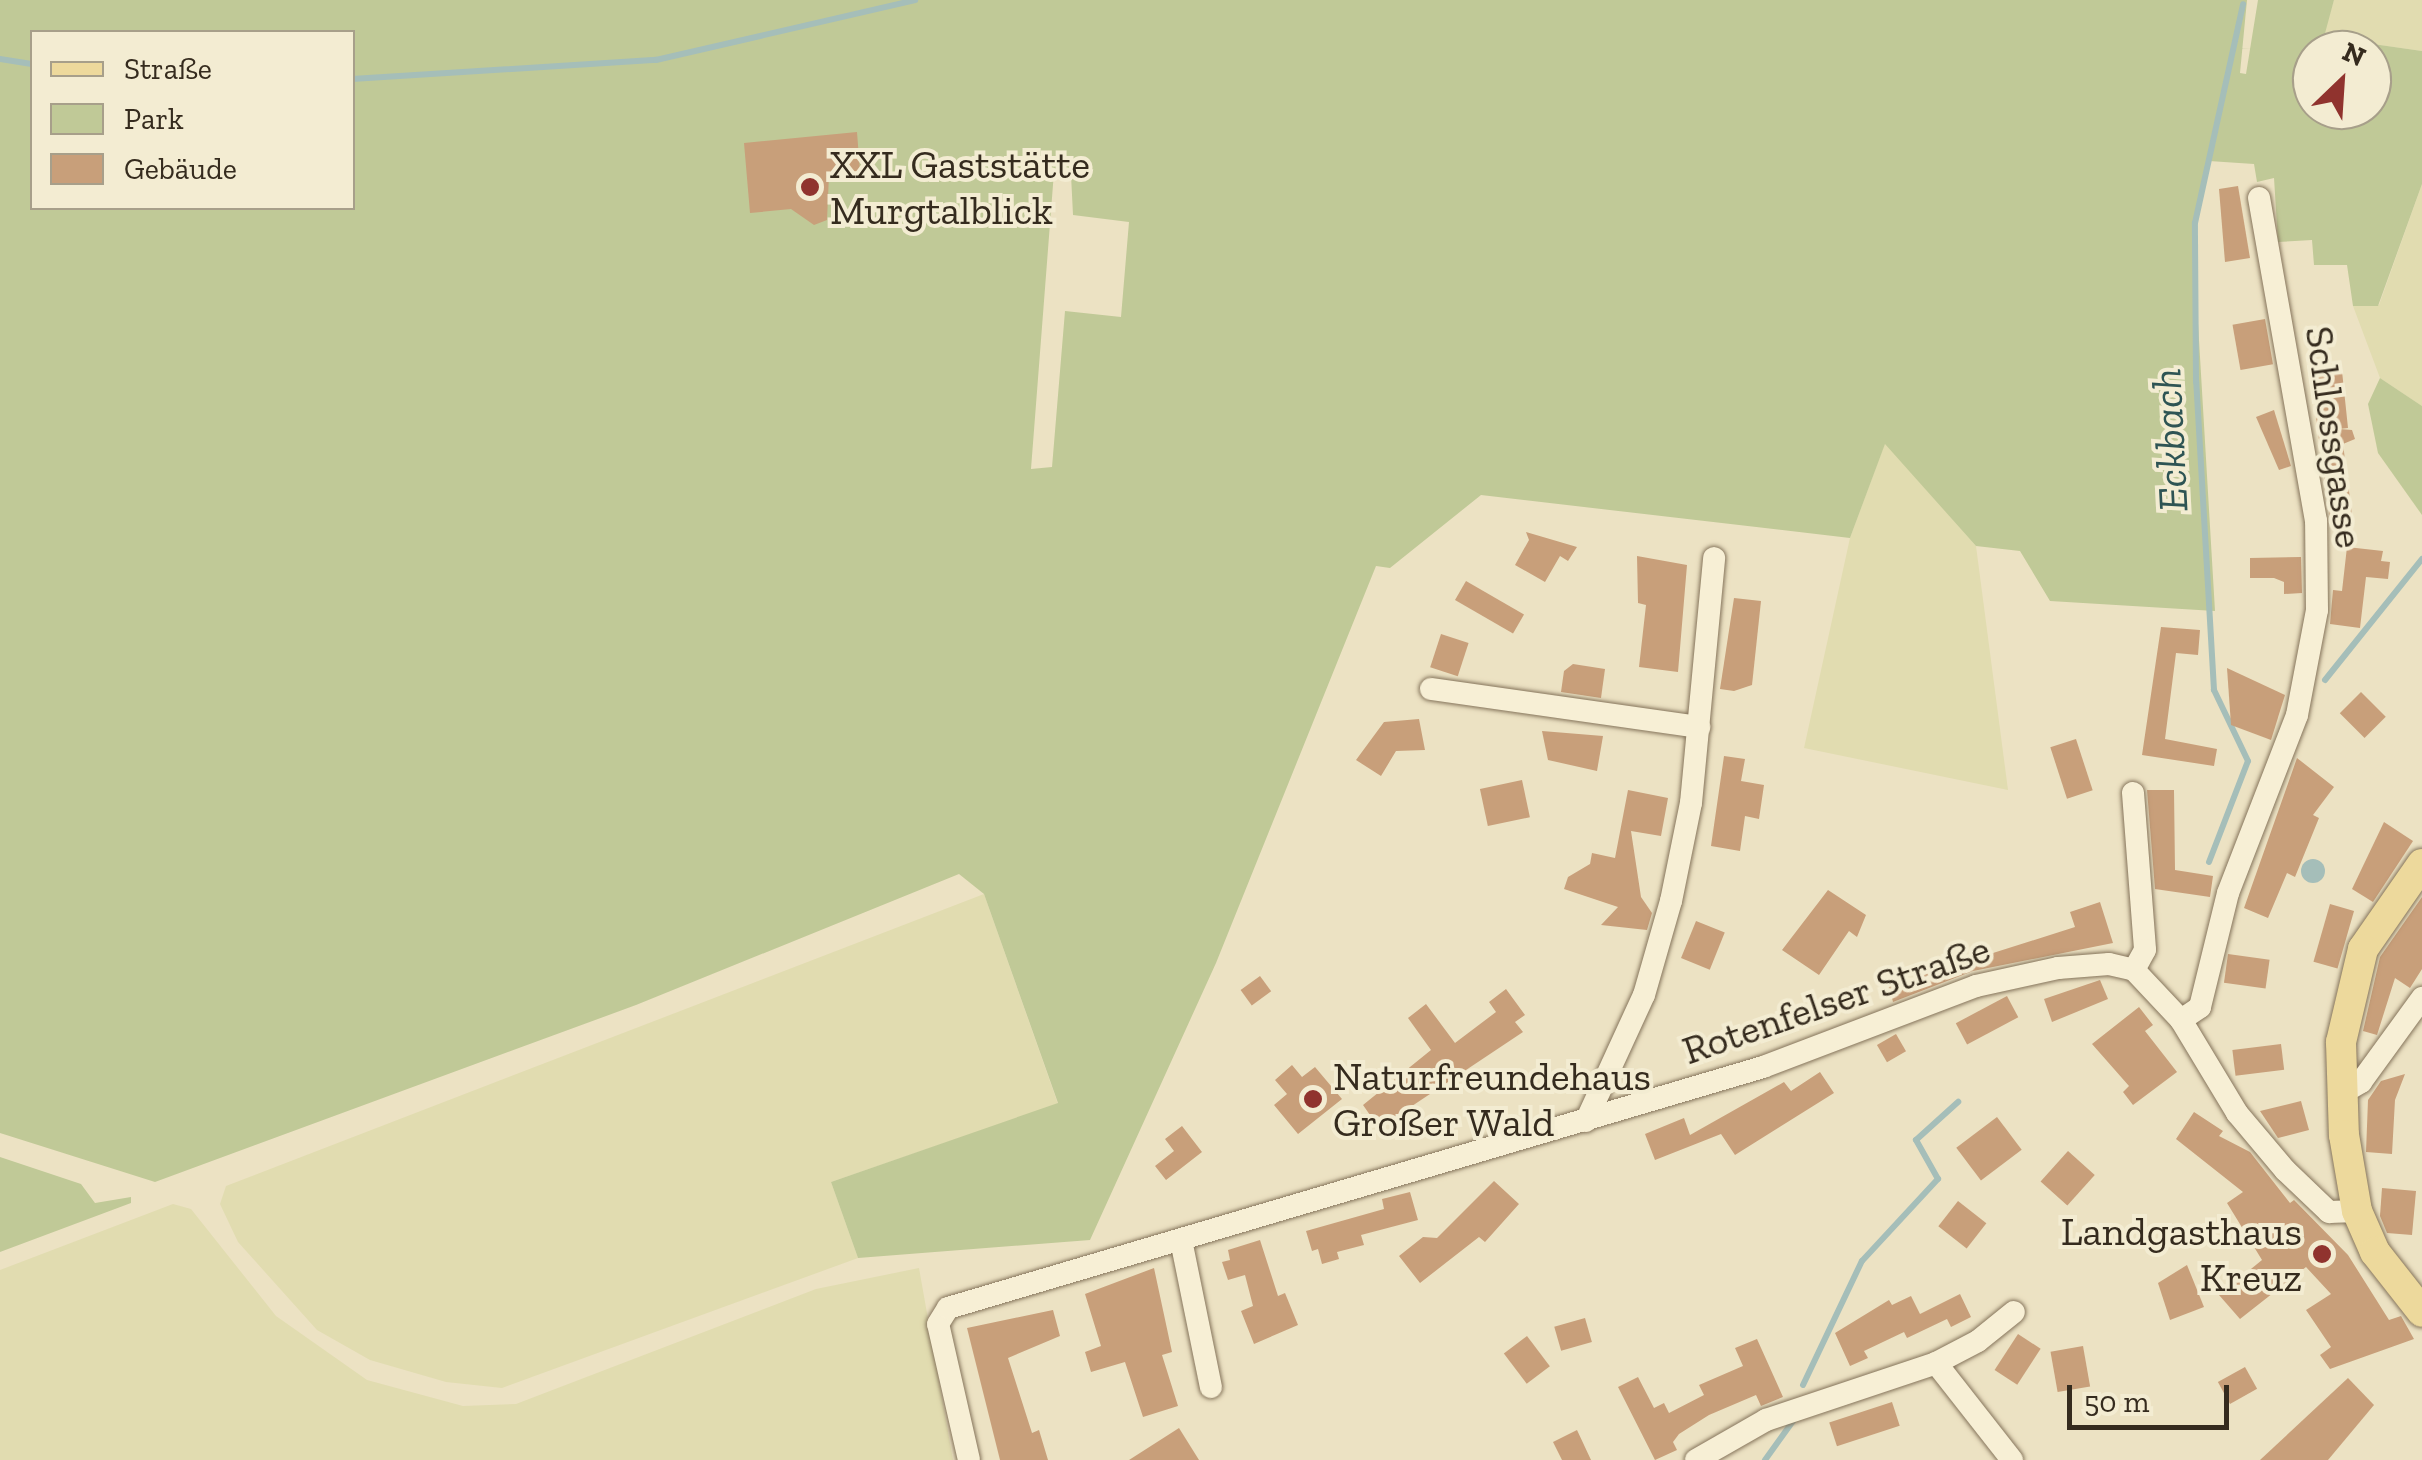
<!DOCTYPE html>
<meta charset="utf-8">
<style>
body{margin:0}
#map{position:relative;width:2422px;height:1460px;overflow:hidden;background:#ece2c3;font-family:"Zilla Slab",serif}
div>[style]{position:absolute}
.farmland>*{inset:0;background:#e1dcb0}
.green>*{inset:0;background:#c0c997}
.water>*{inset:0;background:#a5beb9}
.round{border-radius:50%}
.stream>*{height:6px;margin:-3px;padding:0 3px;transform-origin:3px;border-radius:3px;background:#a5beb9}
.building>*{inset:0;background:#c89f7a;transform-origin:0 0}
.roads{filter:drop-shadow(0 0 2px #85745b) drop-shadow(0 0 2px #85745b)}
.minor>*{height:22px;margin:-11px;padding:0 11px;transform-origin:11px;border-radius:11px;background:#f7efd5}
.major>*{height:30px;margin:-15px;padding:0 15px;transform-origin:15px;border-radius:15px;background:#edd99c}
.dots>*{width:28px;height:28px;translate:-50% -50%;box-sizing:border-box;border:5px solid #f3ecd2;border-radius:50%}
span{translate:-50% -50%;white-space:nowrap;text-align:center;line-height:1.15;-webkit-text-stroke:8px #f3ecd2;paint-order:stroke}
.poi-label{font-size:40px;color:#352b1e}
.left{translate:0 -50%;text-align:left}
.right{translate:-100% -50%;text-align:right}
.street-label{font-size:40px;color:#352b1e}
.water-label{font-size:42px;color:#2e5454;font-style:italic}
.legend{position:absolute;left:30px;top:30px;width:325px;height:180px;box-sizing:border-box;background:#f3ecd2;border:2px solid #a79f8a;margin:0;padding:12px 18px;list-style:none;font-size:30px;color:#352b1e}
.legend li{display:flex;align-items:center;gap:20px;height:50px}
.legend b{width:50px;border:2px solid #a79f8a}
.north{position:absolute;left:2292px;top:30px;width:100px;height:100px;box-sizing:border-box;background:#f3ecd2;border:2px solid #a79f8a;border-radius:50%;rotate:25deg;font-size:28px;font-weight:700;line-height:40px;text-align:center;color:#352b1e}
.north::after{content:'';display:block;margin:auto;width:35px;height:45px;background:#90332e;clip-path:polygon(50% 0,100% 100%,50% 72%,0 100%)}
.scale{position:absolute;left:2067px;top:1385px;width:162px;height:45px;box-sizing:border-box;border:5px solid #352b1e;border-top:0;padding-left:12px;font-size:30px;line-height:35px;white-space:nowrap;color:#352b1e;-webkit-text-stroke:8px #f3ecd2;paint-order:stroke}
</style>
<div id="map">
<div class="farmland">
<div style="clip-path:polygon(2334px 0,2422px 0,2422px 51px,2323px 37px)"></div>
<div style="clip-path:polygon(2422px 184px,2422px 406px,2380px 378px,2353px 306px,2379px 305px)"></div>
<div style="clip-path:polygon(1885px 443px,1976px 546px,2008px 790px,1804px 748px,1850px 538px)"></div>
<div style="clip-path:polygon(984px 894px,1058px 1104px,831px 1182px,858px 1258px,502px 1388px,446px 1382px,370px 1360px,317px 1330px,238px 1242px,220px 1204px,226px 1186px)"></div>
<div style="clip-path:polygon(173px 1204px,191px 1209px,276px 1316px,367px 1380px,463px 1406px,516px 1404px,816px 1289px,919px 1268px,953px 1460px,0 1460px,0 1270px)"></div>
</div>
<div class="green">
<div style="clip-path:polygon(evenodd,0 0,2247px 0,2240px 73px,2246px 74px,2258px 0,2334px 0,2324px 37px,2422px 51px,2422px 184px,2378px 306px,2353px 306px,2347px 265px,2314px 265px,2312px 240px,2278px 242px,2274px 178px,2257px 182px,2254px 164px,2209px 161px,2197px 224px,2197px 306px,2215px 611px,2050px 601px,2020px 551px,1976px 546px,1885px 444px,1850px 538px,1481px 495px,1390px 568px,1376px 566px,1216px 963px,1090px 1240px,858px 1258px,831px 1182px,1058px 1103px,984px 894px,959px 874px,636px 1005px,155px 1182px,0 1133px,0 0,32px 32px,352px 32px,352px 208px,32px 208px,32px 32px,0 0,2312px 50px,2372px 50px,2372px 110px,2312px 110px,2312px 50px,0 0,1054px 172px,1071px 175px,1073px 215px,1129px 222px,1121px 317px,1065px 311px,1052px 467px,1031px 469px,1054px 172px)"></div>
<div style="clip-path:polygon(2380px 378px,2422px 406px,2422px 515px,2378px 453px,2368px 404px)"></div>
<div style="clip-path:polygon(0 1157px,81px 1184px,95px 1203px,131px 1197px,131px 1203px,0 1252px)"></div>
</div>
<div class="water">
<div class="round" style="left:2301px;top:859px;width:24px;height:24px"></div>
</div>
<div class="stream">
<div style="left:0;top:59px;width:32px;rotate:9deg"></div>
<div style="left:352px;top:79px;width:305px;rotate:-3.6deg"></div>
<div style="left:656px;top:60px;width:266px;rotate:-13deg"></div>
<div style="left:2325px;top:680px;width:155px;rotate:-51.3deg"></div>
<div style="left:2209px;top:862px;width:108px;rotate:-68.9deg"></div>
<div style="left:2248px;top:761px;width:79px;rotate:-115.6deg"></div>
<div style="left:2214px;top:690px;width:309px;rotate:-93.3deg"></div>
<div style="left:2196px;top:382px;width:159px;rotate:-90.4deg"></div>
<div style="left:2195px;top:223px;width:224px;rotate:-77.6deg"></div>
<div style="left:1803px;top:1385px;width:137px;rotate:-64.6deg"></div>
<div style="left:1862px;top:1261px;width:112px;rotate:-47.2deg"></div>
<div style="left:1938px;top:1179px;width:45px;rotate:-119.4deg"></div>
<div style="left:1916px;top:1140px;width:57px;rotate:-42.1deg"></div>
<div style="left:1765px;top:1460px;width:48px;rotate:-54.3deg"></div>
</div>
<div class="building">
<div style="clip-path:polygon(857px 132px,860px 171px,829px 175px,827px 220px,814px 225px,791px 209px,750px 213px,744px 143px)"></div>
<div style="clip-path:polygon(2238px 186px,2250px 258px,2225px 262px,2219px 189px)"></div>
<div style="left:2265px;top:319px;width:46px;height:33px;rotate:80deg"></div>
<div style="clip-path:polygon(2342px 371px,2348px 428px,2339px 429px,2352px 430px,2355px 439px,2343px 444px,2353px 522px,2331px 527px,2310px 374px)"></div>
<div style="clip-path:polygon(2274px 410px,2291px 466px,2279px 470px,2256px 417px)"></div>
<div style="clip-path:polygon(1526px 532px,1577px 547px,1568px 561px,1560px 556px,1545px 582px,1515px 565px,1529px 540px)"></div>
<div style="clip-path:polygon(2347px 547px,2383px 551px,2381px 561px,2390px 562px,2388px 579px,2366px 577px,2360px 628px,2330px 624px,2333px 590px,2342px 591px)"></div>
<div style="clip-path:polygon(1637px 556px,1687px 565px,1678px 672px,1639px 667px,1646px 605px,1638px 603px)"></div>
<div style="clip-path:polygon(2301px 557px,2302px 593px,2284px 594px,2284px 582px,2274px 578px,2250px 578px,2250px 558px)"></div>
<div style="left:1466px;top:581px;width:67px;height:22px;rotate:30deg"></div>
<div style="clip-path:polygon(1734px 598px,1761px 601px,1752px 685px,1734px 691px,1720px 689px)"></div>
<div style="clip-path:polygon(2161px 627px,2200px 630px,2198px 655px,2176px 653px,2165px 739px,2217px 749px,2214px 766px,2142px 755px)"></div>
<div style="left:1441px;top:634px;width:29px;height:35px;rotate:18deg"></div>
<div style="clip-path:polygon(1573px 664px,1605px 669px,1601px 698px,1561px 692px,1564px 671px)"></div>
<div style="clip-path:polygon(2227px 668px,2285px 695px,2271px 740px,2231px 725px)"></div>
<div style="left:2361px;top:692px;width:35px;height:30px;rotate:45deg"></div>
<div style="clip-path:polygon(1419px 719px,1425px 750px,1396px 751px,1381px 776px,1356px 760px,1384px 722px)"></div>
<div style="clip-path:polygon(1542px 731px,1603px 736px,1597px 771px,1548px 760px)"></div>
<div style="left:2076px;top:739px;width:54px;height:27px;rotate:72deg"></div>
<div style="clip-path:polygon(1724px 756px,1745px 759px,1741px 781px,1764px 785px,1759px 819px,1745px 816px,1740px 851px,1711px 846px)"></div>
<div style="clip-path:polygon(2297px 758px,2334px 787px,2313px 815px,2319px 818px,2295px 877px,2287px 873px,2268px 918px,2244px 908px)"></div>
<div style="left:1522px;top:780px;width:38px;height:43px;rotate:78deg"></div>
<div style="clip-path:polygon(1628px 790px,1668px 798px,1661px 836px,1631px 831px,1641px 897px,1652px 913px,1647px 930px,1601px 925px,1618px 907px,1564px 889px,1568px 877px,1590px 864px,1592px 853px,1615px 858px)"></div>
<div style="clip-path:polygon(2147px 790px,2174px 790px,2175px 870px,2213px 876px,2210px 897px,2155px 889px)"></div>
<div style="clip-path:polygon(2384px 822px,2413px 841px,2373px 902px,2352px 889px)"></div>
<div style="clip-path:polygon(1828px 890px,1866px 915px,1857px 937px,1849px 931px,1819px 975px,1782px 950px)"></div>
<div style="clip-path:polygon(2422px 897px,2422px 969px,2410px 988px,2395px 978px,2377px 1035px,2363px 1031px,2380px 957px)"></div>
<div style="clip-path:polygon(2100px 902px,2113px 943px,1973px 971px,1893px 1002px,1889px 986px,2075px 927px,2070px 912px)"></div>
<div style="left:2330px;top:904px;width:25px;height:60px;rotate:16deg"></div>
<div style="left:1696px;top:921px;width:31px;height:40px;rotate:22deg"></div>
<div style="left:2228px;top:954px;width:42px;height:29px;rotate:8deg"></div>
<div style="left:1260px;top:976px;width:19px;height:24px;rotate:54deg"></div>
<div style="clip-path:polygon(2100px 980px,2108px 999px,2052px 1022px,2044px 999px)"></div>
<div style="clip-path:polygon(1506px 989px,1525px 1015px,1515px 1022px,1523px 1032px,1379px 1128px,1363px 1105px,1431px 1050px,1408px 1018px,1426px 1004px,1455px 1043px,1496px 1012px,1489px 1002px)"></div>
<div style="left:2007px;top:996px;width:24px;height:58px;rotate:62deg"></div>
<div style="clip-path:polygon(2139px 1007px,2153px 1025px,2145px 1031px,2177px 1072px,2133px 1105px,2123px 1092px,2129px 1086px,2092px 1044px)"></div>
<div style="left:1896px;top:1034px;width:20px;height:22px;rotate:60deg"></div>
<div style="left:2281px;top:1044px;width:26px;height:49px;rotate:83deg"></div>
<div style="clip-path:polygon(1292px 1065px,1302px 1077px,1315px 1067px,1342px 1099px,1298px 1134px,1274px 1105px,1287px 1094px,1275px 1080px)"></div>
<div style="clip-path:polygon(1820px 1072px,1834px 1093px,1735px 1155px,1721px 1134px,1655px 1160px,1645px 1134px,1684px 1118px,1690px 1135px,1784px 1082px,1791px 1091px)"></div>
<div style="clip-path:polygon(2405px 1074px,2395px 1100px,2392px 1154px,2366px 1152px,2368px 1100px,2381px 1081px)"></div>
<div style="clip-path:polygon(2301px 1101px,2309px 1130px,2278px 1138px,2260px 1111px)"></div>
<div style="clip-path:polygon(2194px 1112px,2223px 1131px,2219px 1136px,2250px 1152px,2290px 1203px,2294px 1200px,2348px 1255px,2389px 1320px,2401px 1316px,2414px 1339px,2330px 1369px,2320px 1355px,2331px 1347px,2306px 1310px,2331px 1294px,2306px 1267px,2240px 1319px,2219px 1295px,2262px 1260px,2227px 1203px,2243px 1192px,2176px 1139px)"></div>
<div style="left:1997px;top:1117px;width:41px;height:51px;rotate:53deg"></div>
<div style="clip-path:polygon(1182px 1126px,1202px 1152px,1166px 1180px,1155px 1166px,1174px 1151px,1165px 1139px)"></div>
<div style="left:2068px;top:1151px;width:36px;height:41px;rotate:42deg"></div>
<div style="clip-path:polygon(1494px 1181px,1519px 1204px,1485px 1242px,1479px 1237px,1420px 1283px,1399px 1256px,1423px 1237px,1437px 1238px)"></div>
<div style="clip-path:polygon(2382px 1188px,2416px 1191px,2412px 1235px,2387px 1233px,2380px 1216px)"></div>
<div style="clip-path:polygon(1410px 1192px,1418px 1220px,1361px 1235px,1364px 1245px,1337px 1252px,1339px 1259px,1322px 1264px,1318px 1249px,1312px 1251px,1306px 1231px,1384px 1209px,1382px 1199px)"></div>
<div style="left:1958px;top:1201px;width:36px;height:32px;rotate:38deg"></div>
<div style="clip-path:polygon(1260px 1240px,1278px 1296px,1285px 1293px,1298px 1325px,1254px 1344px,1241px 1311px,1253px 1306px,1245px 1275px,1228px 1280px,1222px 1262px,1230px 1260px,1228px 1250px)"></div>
<div style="clip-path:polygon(2187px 1265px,2204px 1307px,2170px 1320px,2158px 1283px)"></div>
<div style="clip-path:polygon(1154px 1268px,1172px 1352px,1162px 1355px,1178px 1406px,1143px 1417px,1125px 1362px,1091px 1372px,1085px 1352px,1101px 1346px,1085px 1294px)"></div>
<div style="clip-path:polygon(1960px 1294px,1971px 1317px,1951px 1327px,1947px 1319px,1907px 1338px,1904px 1332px,1864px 1351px,1868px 1358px,1850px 1366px,1835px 1333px,1889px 1300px,1892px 1305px,1911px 1296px,1920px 1314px)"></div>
<div style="clip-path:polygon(1053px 1310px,1060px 1336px,1008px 1358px,1032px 1433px,1039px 1430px,1048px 1460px,1000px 1460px,967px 1328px)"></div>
<div style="left:1585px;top:1318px;width:25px;height:32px;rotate:74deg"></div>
<div style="left:2018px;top:1334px;width:27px;height:43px;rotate:33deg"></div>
<div style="left:1527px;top:1336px;width:38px;height:29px;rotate:53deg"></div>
<div style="clip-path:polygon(1757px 1339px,1783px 1397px,1761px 1406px,1756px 1395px,1709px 1415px,1679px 1434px,1673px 1442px,1677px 1450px,1655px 1460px,1618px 1387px,1638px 1377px,1654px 1408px,1664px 1403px,1669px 1413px,1704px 1395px,1699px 1385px,1743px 1366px,1735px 1348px)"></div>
<div style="left:2083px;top:1346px;width:41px;height:33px;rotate:80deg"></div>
<div style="left:2245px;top:1367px;width:25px;height:31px;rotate:61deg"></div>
<div style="clip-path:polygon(2348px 1378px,2374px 1405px,2328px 1460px,2260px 1460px)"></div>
<div style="left:1892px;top:1402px;width:25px;height:66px;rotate:72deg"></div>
<div style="clip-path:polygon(1179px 1428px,1199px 1460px,1129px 1460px)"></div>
<div style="clip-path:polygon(1577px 1430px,1591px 1460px,1562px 1460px,1553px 1442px)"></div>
</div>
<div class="roads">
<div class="minor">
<div style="left:1431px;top:689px;width:271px;rotate:8.1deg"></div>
<div style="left:2133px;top:793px;width:157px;rotate:85.6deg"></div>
<div style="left:2145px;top:950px;width:23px;rotate:119deg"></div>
<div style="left:2181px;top:1020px;width:23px;rotate:-34deg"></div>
<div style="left:2200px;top:1007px;width:117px;rotate:-76.2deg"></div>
<div style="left:2228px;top:893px;width:191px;rotate:-68.8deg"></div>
<div style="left:2297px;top:715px;width:107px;rotate:-79.2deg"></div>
<div style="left:2317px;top:610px;width:89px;rotate:-90.6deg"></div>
<div style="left:2316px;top:521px;width:328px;rotate:-100deg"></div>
<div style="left:2344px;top:1092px;width:20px;rotate:-30deg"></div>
<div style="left:2361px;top:1082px;width:104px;rotate:-54deg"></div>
<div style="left:1586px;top:1121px;width:139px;rotate:-65.3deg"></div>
<div style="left:1644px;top:995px;width:98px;rotate:-74deg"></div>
<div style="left:1671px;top:901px;width:100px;rotate:-78.5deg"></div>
<div style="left:1691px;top:803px;width:246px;rotate:-84.6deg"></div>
<div style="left:1181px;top:1240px;width:150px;rotate:78.5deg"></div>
<div style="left:1936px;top:1363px;width:123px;rotate:51.9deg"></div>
<div style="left:969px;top:1460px;width:139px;rotate:-102.8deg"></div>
<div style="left:938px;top:1324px;width:19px;rotate:-58deg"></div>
<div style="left:948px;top:1308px;width:850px;rotate:-16.47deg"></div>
<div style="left:1763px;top:1067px;width:228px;rotate:-20.8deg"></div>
<div style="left:1976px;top:986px;width:84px;rotate:-12.4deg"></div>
<div style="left:2058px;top:968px;width:51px;rotate:-4.5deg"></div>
<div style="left:2109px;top:964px;width:26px;rotate:13deg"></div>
<div style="left:2134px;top:970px;width:69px;rotate:46.8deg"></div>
<div style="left:2181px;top:1020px;width:109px;rotate:58.9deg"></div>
<div style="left:2237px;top:1113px;width:75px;rotate:49.9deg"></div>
<div style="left:2285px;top:1170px;width:61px;rotate:43.7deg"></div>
<div style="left:2329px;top:1212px;width:28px;rotate:-2deg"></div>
<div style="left:1696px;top:1460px;width:81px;rotate:-29.7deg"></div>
<div style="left:1766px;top:1420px;width:179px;rotate:-18.5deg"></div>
<div style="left:1936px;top:1363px;width:47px;rotate:-27.6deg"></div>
<div style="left:1978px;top:1341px;width:46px;rotate:-38.9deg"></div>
</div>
<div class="major">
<div style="left:2422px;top:864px;width:103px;rotate:124.8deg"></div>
<div style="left:2363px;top:949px;width:96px;rotate:103.3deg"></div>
<div style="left:2341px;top:1042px;width:93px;rotate:88.2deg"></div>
<div style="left:2344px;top:1135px;width:77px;rotate:80.3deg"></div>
<div style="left:2357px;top:1211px;width:45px;rotate:66.3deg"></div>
<div style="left:2375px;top:1252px;width:76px;rotate:51.9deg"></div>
</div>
</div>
<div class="dots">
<div style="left:810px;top:187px;background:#90332e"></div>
<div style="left:1313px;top:1099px;background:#90332e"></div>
<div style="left:2322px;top:1254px;background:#90332e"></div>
</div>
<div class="poi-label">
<span class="left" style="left:830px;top:187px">XXL Gaststätte<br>Murgtalblick</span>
<span class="left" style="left:1333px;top:1099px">Naturfreundehaus<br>Großer Wald</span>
<span class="right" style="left:2302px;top:1254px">Landgasthaus<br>Kreuz</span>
</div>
<div class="street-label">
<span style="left:2335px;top:437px;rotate:82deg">Schlossgasse</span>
<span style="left:1836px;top:999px;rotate:-19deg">Rotenfelser Straße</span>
</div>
<div class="water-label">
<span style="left:2170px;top:440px;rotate:-93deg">Eckbach</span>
</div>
<ul class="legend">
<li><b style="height:12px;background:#edd99c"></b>Straße</li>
<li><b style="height:28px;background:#c0c997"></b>Park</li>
<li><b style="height:28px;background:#c89f7a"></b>Gebäude</li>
</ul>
<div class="north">N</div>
<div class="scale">50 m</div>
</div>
